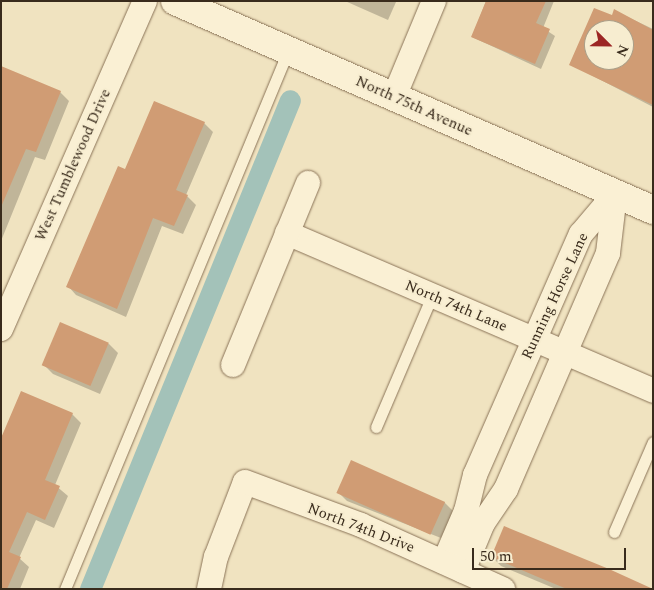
<!DOCTYPE html>
<style>
body{margin:0}
#map{position:relative;width:654px;height:590px;overflow:hidden;background:#f0e3c0;font-family:Spectral,serif}
div>[style]{position:absolute}
.shadow>*{inset:0;background:#0003}
.canal>*{height:21px;margin:-10.5px;padding:0 10.5px;transform-origin:10.5px;border-radius:10.5px;background:#a3c2b9}
.building>*{inset:0;background:#d09c74;transform-origin:0 0}
.roads{filter:drop-shadow(0 0 1px #8a7357) drop-shadow(0 0 1px #8a7357)}
.service>*{height:11px;margin:-5.5px;padding:0 5.5px;transform-origin:5.5px;border-radius:5.5px;background:#faf0d4}
.minor>*{height:24px;margin:-12px;padding:0 12px;transform-origin:12px;border-radius:12px;background:#faf0d4}
.secondary>*{height:28px;margin:-14px;padding:0 14px;transform-origin:14px;border-radius:14px;background:#faf0d4}
span{translate:-50% -50%;white-space:nowrap;text-align:center;line-height:1.15;-webkit-text-stroke:4px #f7edd0;paint-order:stroke}
.street-label{font-size:15px;color:#392b1c}
.frame{position:absolute;inset:0;border:2px solid #392b1c;pointer-events:none}
.north{position:absolute;left:584px;top:20px;width:50px;height:50px;box-sizing:border-box;background:#f7edd0;border:1px solid #ab9f88;border-radius:50%;rotate:113deg;font-size:14px;font-weight:700;line-height:20px;text-align:center;color:#392b1c}
.north::after{content:'';display:block;margin:auto;width:18px;height:22px;background:#9c2624;clip-path:polygon(50% 0,100% 100%,50% 72%,0 100%)}
.scale{position:absolute;left:472px;top:548px;width:154px;height:22px;box-sizing:border-box;border:2px solid #392b1c;border-top:0;padding-left:6px;font-size:15px;line-height:18px;white-space:nowrap;color:#392b1c;-webkit-text-stroke:4px #f7edd0;paint-order:stroke}
</style>
<div id="map">
<div class="shadow">
<div style="clip-path:polygon(345px 1px,395px 1px,396px 2px,388px 20px)"></div>
<div style="clip-path:polygon(486px 1px,554px 1px,543px 28px,555px 36px,541px 69px,472px 37px)"></div>
<div style="clip-path:polygon(evenodd,595px 10px,612px 17px,615px 11px,653px 29px,653px 107px,570px 64px,595px 10px,594px 30px,624px 30px,624px 60px,594px 60px,594px 30px)"></div>
<div style="clip-path:polygon(1px 68px,60px 92px,69px 101px,45px 160px,35px 157px,1px 241px)"></div>
<div style="clip-path:polygon(204px 123px,213px 132px,186px 195px,196px 205px,183px 234px,162px 226px,126px 317px,76px 295px,68px 286px,126px 170px)"></div>
<div style="clip-path:polygon(61px 324px,109px 344px,118px 353px,100px 394px,53px 374px,44px 365px)"></div>
<div style="clip-path:polygon(72px 414px,81px 423px,55px 485px,68px 496px,54px 528px,36px 520px,19px 558px,29px 567px,20px 589px,1px 589px,1px 439px)"></div>
<div style="clip-path:polygon(338px 492px,444px 502px,453px 511px,441px 538px,347px 501px)"></div>
<div style="clip-path:polygon(492px 557px,649px 589px,556px 589px,501px 566px)"></div>
</div>
<div class="canal">
<div style="left:90px;top:589px;width:528px;rotate:-67.76deg"></div>
</div>
<div class="building">
<div style="clip-path:polygon(486px 1px,546px 1px,536px 23px,550px 29px,535px 64px,471px 37px)"></div>
<div style="clip-path:polygon(evenodd,594px 8px,612px 15px,614px 9px,653px 30px,653px 105px,569px 65px,594px 8px,594px 30px,624px 30px,624px 60px,594px 60px,594px 30px)"></div>
<div style="clip-path:polygon(1px 66px,61px 91px,36px 152px,26px 149px,1px 207px)"></div>
<div style="clip-path:polygon(154px 101px,205px 122px,176px 190px,188px 195px,174px 226px,153px 218px,117px 309px,66px 287px,118px 166px,125px 169px)"></div>
<div style="left:60px;top:322px;width:53px;height:47px;rotate:23deg"></div>
<div style="clip-path:polygon(21px 391px,73px 413px,45px 480px,60px 486px,45px 520px,27px 512px,9px 552px,21px 557px,7px 589px,1px 589px,1px 438px)"></div>
<div style="left:351px;top:460px;width:103px;height:36px;rotate:24deg"></div>
<div style="clip-path:polygon(504px 526px,609px 569px,653px 589px,567px 589px,538px 577px,491px 557px)"></div>
</div>
<div class="roads">
<div class="service">
<div style="left:376px;top:427px;width:142px;rotate:-66.9deg"></div>
<div style="left:614px;top:532px;width:98px;rotate:-66.6deg"></div>
<div style="left:65px;top:589px;width:582px;rotate:-67.49deg"></div>
</div>
<div class="minor">
<div style="left:394px;top:97px;width:104px;rotate:-67.4deg"></div>
<div style="left:287px;top:233px;width:399px;rotate:23.3deg"></div>
<div style="left:1px;top:329px;width:358px;rotate:-66.3deg"></div>
<div style="left:233px;top:365px;width:197px;rotate:-67.6deg"></div>
<div style="left:444px;top:562px;width:56px;rotate:-66.7deg"></div>
<div style="left:466px;top:511px;width:37px;rotate:-76deg"></div>
<div style="left:475px;top:475px;width:263px;rotate:-66.3deg"></div>
<div style="left:581px;top:234px;width:52px;rotate:-49.6deg"></div>
<div style="left:463px;top:571px;width:52px;rotate:-67.4deg"></div>
<div style="left:483px;top:523px;width:41px;rotate:-55.9deg"></div>
<div style="left:506px;top:489px;width:257px;rotate:-66.6deg"></div>
<div style="left:608px;top:253px;width:59px;rotate:-83.2deg"></div>
<div style="left:209px;top:589px;width:33px;rotate:-78deg"></div>
<div style="left:216px;top:557px;width:80px;rotate:-68.9deg"></div>
<div style="left:245px;top:482px;width:124px;rotate:20.3deg"></div>
<div style="left:361px;top:525px;width:156px;rotate:24.3deg"></div>
</div>
<div class="secondary">
<div style="left:175px;top:1px;width:522px;rotate:23.62deg"></div>
</div>
</div>
<div class="street-label">
<span style="left:414px;top:106px;rotate:24deg">North 75th Avenue</span>
<span style="left:73px;top:165px;rotate:-66deg">West Tumblewood Drive</span>
<span style="left:555px;top:296px;rotate:-65deg">Running Horse Lane</span>
<span style="left:456px;top:306px;rotate:23deg">North 74th Lane</span>
<span style="left:361px;top:528px;rotate:21deg">North 74th Drive</span>
</div>
<div class="frame"></div>
<div class="north">N</div>
<div class="scale">50 m</div>
</div>
